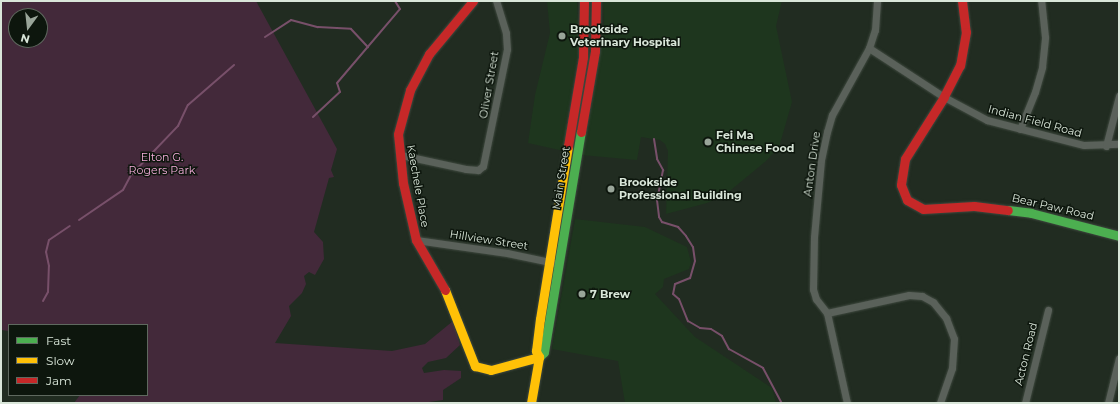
<!DOCTYPE html>
<style>
body{margin:0}
#map{position:relative;width:1120px;height:404px;overflow:hidden;background:#212c21;font-family:Montserrat,sans-serif}
div>[style]{position:absolute}
.built>*{inset:0;background:#1e361e}
.green>*{inset:0;background:#43293a}
.stream>*{height:2px;margin:-1px;padding:0 1px;transform-origin:1px;border-radius:1px;background:#78506a}
.roads{filter:drop-shadow(0 0 1px #3f493f) drop-shadow(0 0 1px #3f493f)}
.street>*{height:7px;margin:-3.5px;padding:0 3.5px;transform-origin:3.5px;border-radius:3.5px;background:#5a615a}
.fast>*{height:9px;margin:-4.5px;padding:0 4.5px;transform-origin:4.5px;border-radius:4.5px;background:#4caf50}
.slow>*{height:9px;margin:-4.5px;padding:0 4.5px;transform-origin:4.5px;border-radius:4.5px;background:#ffc107}
.jam>*{height:9px;margin:-4.5px;padding:0 4.5px;transform-origin:4.5px;border-radius:4.5px;background:#c62828}
.dots>*{width:11px;height:11px;translate:-50% -50%;box-sizing:border-box;border:2px solid #0d160d;border-radius:50%}
span{translate:-50% -50%;white-space:nowrap;text-align:center;line-height:1.15;-webkit-text-stroke:3px #0d160d;paint-order:stroke}
.poi-label{font-size:11px;color:#d9e6d9;font-weight:700}
.left{translate:0 -50%;text-align:left}
.street-label{font-size:11px;color:#d9e6d9}
.park-label{font-size:11px;color:#f5addb}
.frame{position:absolute;inset:0;border:2px solid #d9e6d9;pointer-events:none}
.legend{position:absolute;left:8px;top:324px;width:140px;height:72px;box-sizing:border-box;background:#0d160d;border:1px solid #5f695f;margin:0;padding:5px 7px;list-style:none;font-size:12px;color:#d9e6d9}
.legend li{display:flex;align-items:center;gap:8px;height:20px}
.legend b{width:20px;border:1px solid #5f695f}
.north{position:absolute;left:8px;top:8px;width:40px;height:40px;box-sizing:border-box;background:#0d160d;border:1px solid #5f695f;border-radius:50%;rotate:195deg;font-size:11px;font-weight:700;line-height:16px;text-align:center;color:#d9e6d9}
.north::after{content:'';display:block;margin:auto;width:14px;height:18px;background:#99a599;clip-path:polygon(50% 0,100% 100%,50% 72%,0 100%)}
</style>
<div id="map">
<div class="built">
<div style="clip-path:polygon(547px 1px,577px 1px,579px 48px,566px 124px,588px 129px,604px 30px,603px 1px,782px 1px,776px 26px,792px 102px,779px 147px,766px 161px,726px 194px,707px 203px,666px 214px,668px 151px,665px 144px,660px 140px,641px 137px,637px 160px,582px 155px,528px 143px,535px 95px,550px 33px)"></div>
<div style="clip-path:polygon(575px 219px,645px 227px,687px 247px,691px 262px,689px 269px,664px 279px,663px 287px,655px 294px,695px 337px,772px 388px,776px 403px,625px 403px,618px 361px,552px 349px)"></div>
</div>
<div class="green">
<div style="clip-path:polygon(evenodd,1px 1px,256px 1px,337px 149px,331px 170px,334px 177px,329px 178px,314px 232px,323px 242px,324px 259px,315px 275px,309px 272px,304px 276px,306px 284px,302px 293px,289px 306px,291px 316px,275px 343px,392px 351px,425px 344px,453px 321px,460px 345px,446px 358px,428px 362px,422px 368px,424px 373px,444px 370px,461px 371px,461px 378px,443px 390px,443px 400px,422px 403px,74px 403px,80px 395px,147px 395px,147px 325px,9px 325px,9px 331px,1px 330px,1px 1px,16px 16px,40px 16px,40px 40px,16px 40px,16px 16px)"></div>
</div>
<div class="stream">
<div style="left:265px;top:37px;width:31px;rotate:-33deg"></div>
<div style="left:291px;top:20px;width:28px;rotate:15deg"></div>
<div style="left:318px;top:27px;width:33px;rotate:3deg"></div>
<div style="left:351px;top:29px;width:25px;rotate:47deg"></div>
<div style="left:313px;top:117px;width:37px;rotate:-43deg"></div>
<div style="left:340px;top:92px;width:9px;rotate:-108deg"></div>
<div style="left:337px;top:83px;width:97px;rotate:-49.6deg"></div>
<div style="left:400px;top:9px;width:9px;rotate:-122deg"></div>
<div style="left:654px;top:139px;width:20px;rotate:81deg"></div>
<div style="left:657px;top:159px;width:13px;rotate:61deg"></div>
<div style="left:663px;top:170px;width:31px;rotate:101deg"></div>
<div style="left:657px;top:200px;width:17px;rotate:83deg"></div>
<div style="left:659px;top:217px;width:6px;rotate:59deg"></div>
<div style="left:662px;top:222px;width:17px;rotate:17deg"></div>
<div style="left:678px;top:227px;width:12px;rotate:48deg"></div>
<div style="left:686px;top:236px;width:13px;rotate:58deg"></div>
<div style="left:693px;top:247px;width:14px;rotate:82deg"></div>
<div style="left:695px;top:261px;width:18px;rotate:106deg"></div>
<div style="left:690px;top:278px;width:16px;rotate:158deg"></div>
<div style="left:675px;top:284px;width:10px;rotate:101deg"></div>
<div style="left:673px;top:294px;width:8px;rotate:40deg"></div>
<div style="left:679px;top:299px;width:24px;rotate:68deg"></div>
<div style="left:688px;top:321px;width:14px;rotate:30deg"></div>
<div style="left:700px;top:328px;width:11px;rotate:5deg"></div>
<div style="left:711px;top:329px;width:13px;rotate:32deg"></div>
<div style="left:722px;top:336px;width:15px;rotate:62deg"></div>
<div style="left:729px;top:349px;width:39px;rotate:29deg"></div>
<div style="left:763px;top:368px;width:40px;rotate:62deg"></div>
<div style="left:79px;top:220px;width:53px;rotate:-34.3deg"></div>
<div style="left:123px;top:190px;width:17px;rotate:-62deg"></div>
<div style="left:131px;top:175px;width:68px;rotate:-46.2deg"></div>
<div style="left:178px;top:126px;width:23px;rotate:-65deg"></div>
<div style="left:188px;top:105px;width:61px;rotate:-41deg"></div>
<div style="left:43px;top:301px;width:10px;rotate:-61deg"></div>
<div style="left:48px;top:292px;width:26px;rotate:-88deg"></div>
<div style="left:49px;top:266px;width:14px;rotate:-102deg"></div>
<div style="left:46px;top:252px;width:12px;rotate:-76deg"></div>
<div style="left:49px;top:240px;width:25px;rotate:-34deg"></div>
</div>
<div class="roads">
<div class="street">
<div style="left:869px;top:48px;width:90px;rotate:33.2deg"></div>
<div style="left:944px;top:97px;width:49px;rotate:28.1deg"></div>
<div style="left:987px;top:120px;width:100px;rotate:14.5deg"></div>
<div style="left:1084px;top:145px;width:35px;rotate:-2deg"></div>
<div style="left:1020px;top:129px;width:40px;rotate:-68deg"></div>
<div style="left:1035px;top:92px;width:26px;rotate:-74deg"></div>
<div style="left:1042px;top:67px;width:30px;rotate:-84deg"></div>
<div style="left:1045px;top:37px;width:36px;rotate:-96deg"></div>
<div style="left:1106px;top:146px;width:52px;rotate:-75.4deg"></div>
<div style="left:401px;top:155px;width:66px;rotate:12.2deg"></div>
<div style="left:466px;top:169px;width:12px;rotate:5deg"></div>
<div style="left:478px;top:170px;width:6px;rotate:-39deg"></div>
<div style="left:483px;top:166px;width:119px;rotate:-78.4deg"></div>
<div style="left:507px;top:49px;width:16px;rotate:-94deg"></div>
<div style="left:506px;top:33px;width:34px;rotate:-107deg"></div>
<div style="left:416px;top:240px;width:92px;rotate:8.1deg"></div>
<div style="left:507px;top:253px;width:53px;rotate:11.9deg"></div>
<div style="left:827px;top:313px;width:84px;rotate:-12.4deg"></div>
<div style="left:909px;top:295px;width:13px;rotate:4deg"></div>
<div style="left:922px;top:296px;width:13px;rotate:29deg"></div>
<div style="left:933px;top:302px;width:21px;rotate:51deg"></div>
<div style="left:946px;top:318px;width:22px;rotate:69deg"></div>
<div style="left:954px;top:339px;width:29px;rotate:94deg"></div>
<div style="left:952px;top:368px;width:37px;rotate:109deg"></div>
<div style="left:847px;top:403px;width:92px;rotate:-102.5deg"></div>
<div style="left:827px;top:313px;width:18px;rotate:-128deg"></div>
<div style="left:816px;top:299px;width:10px;rotate:-107deg"></div>
<div style="left:813px;top:289px;width:52px;rotate:-88.9deg"></div>
<div style="left:814px;top:237px;width:77px;rotate:-84.8deg"></div>
<div style="left:821px;top:160px;width:29px;rotate:-78deg"></div>
<div style="left:827px;top:132px;width:18px;rotate:-74deg"></div>
<div style="left:832px;top:115px;width:77px;rotate:-61.1deg"></div>
<div style="left:869px;top:48px;width:19px;rotate:-72deg"></div>
<div style="left:875px;top:30px;width:29px;rotate:-86deg"></div>
<div style="left:1025px;top:403px;width:96px;rotate:-76.1deg"></div>
<div style="left:1108px;top:403px;width:46px;rotate:-76.3deg"></div>
</div>
<div class="fast">
<div style="left:1008px;top:210px;width:23px;rotate:7deg"></div>
<div style="left:1031px;top:213px;width:91px;rotate:14.6deg"></div>
<div style="left:539px;top:357px;width:7px;rotate:-45deg"></div>
<div style="left:544px;top:352px;width:223px;rotate:-80.5deg"></div>
</div>
<div class="slow">
<div style="left:445px;top:290px;width:82px;rotate:68.5deg"></div>
<div style="left:475px;top:366px;width:16px;rotate:14deg"></div>
<div style="left:491px;top:370px;width:50px;rotate:-15.2deg"></div>
<div style="left:531px;top:403px;width:47px;rotate:-80.1deg"></div>
<div style="left:539px;top:357px;width:7px;rotate:-117deg"></div>
<div style="left:536px;top:351px;width:32px;rotate:-83deg"></div>
<div style="left:540px;top:319px;width:175px;rotate:-80.8deg"></div>
</div>
<div class="jam">
<div style="left:962px;top:1px;width:31px;rotate:83deg"></div>
<div style="left:966px;top:32px;width:34px;rotate:100deg"></div>
<div style="left:960px;top:65px;width:36px;rotate:117deg"></div>
<div style="left:944px;top:97px;width:73px;rotate:122.2deg"></div>
<div style="left:905px;top:159px;width:26px;rotate:99deg"></div>
<div style="left:901px;top:185px;width:16px;rotate:68deg"></div>
<div style="left:907px;top:200px;width:18px;rotate:29deg"></div>
<div style="left:923px;top:209px;width:51px;rotate:-3.4deg"></div>
<div style="left:974px;top:206px;width:34px;rotate:7deg"></div>
<div style="left:581px;top:132px;width:82px;rotate:-80.2deg"></div>
<div style="left:595px;top:51px;width:50px;rotate:-88.9deg"></div>
<div style="left:568px;top:146px;width:90px;rotate:-80.4deg"></div>
<div style="left:583px;top:57px;width:56px;rotate:-89deg"></div>
<div style="left:445px;top:290px;width:58px;rotate:-120.1deg"></div>
<div style="left:416px;top:240px;width:58px;rotate:-102.8deg"></div>
<div style="left:403px;top:183px;width:49px;rotate:-95.8deg"></div>
<div style="left:398px;top:134px;width:46px;rotate:-74.7deg"></div>
<div style="left:410px;top:90px;width:41px;rotate:-62.2deg"></div>
<div style="left:429px;top:54px;width:69px;rotate:-50.3deg"></div>
</div>
</div>
<div class="dots">
<div style="left:562px;top:36px;background:#99a599"></div>
<div style="left:708px;top:142px;background:#99a599"></div>
<div style="left:611px;top:189px;background:#99a599"></div>
<div style="left:582px;top:294px;background:#99a599"></div>
</div>
<div class="poi-label">
<span class="left" style="left:570px;top:36px">Brookside<br>Veterinary Hospital</span>
<span class="left" style="left:716px;top:142px">Fei Ma<br>Chinese Food</span>
<span class="left" style="left:619px;top:189px">Brookside<br>Professional Building</span>
<span class="left" style="left:590px;top:294px">7 Brew</span>
</div>
<div class="street-label">
<span style="left:489px;top:85px;rotate:-80deg">Oliver Street</span>
<span style="left:1035px;top:121px;rotate:15deg">Indian Field Road</span>
<span style="left:812px;top:164px;rotate:-82deg">Anton Drive</span>
<span style="left:561px;top:178px;rotate:-81deg">Main Street</span>
<span style="left:418px;top:186px;rotate:80deg">Kaechele Place</span>
<span style="left:1053px;top:207px;rotate:13deg">Bear Paw Road</span>
<span style="left:489px;top:240px;rotate:9deg">Hillview Street</span>
<span style="left:1026px;top:354px;rotate:-76deg">Acton Road</span>
</div>
<div class="park-label">
<span style="left:162px;top:164px">Elton G.<br>Rogers Park</span>
</div>
<div class="frame"></div>
<ul class="legend">
<li><b style="height:5px;background:#4caf50"></b>Fast</li>
<li><b style="height:5px;background:#ffc107"></b>Slow</li>
<li><b style="height:5px;background:#c62828"></b>Jam</li>
</ul>
<div class="north">N</div>
</div>
